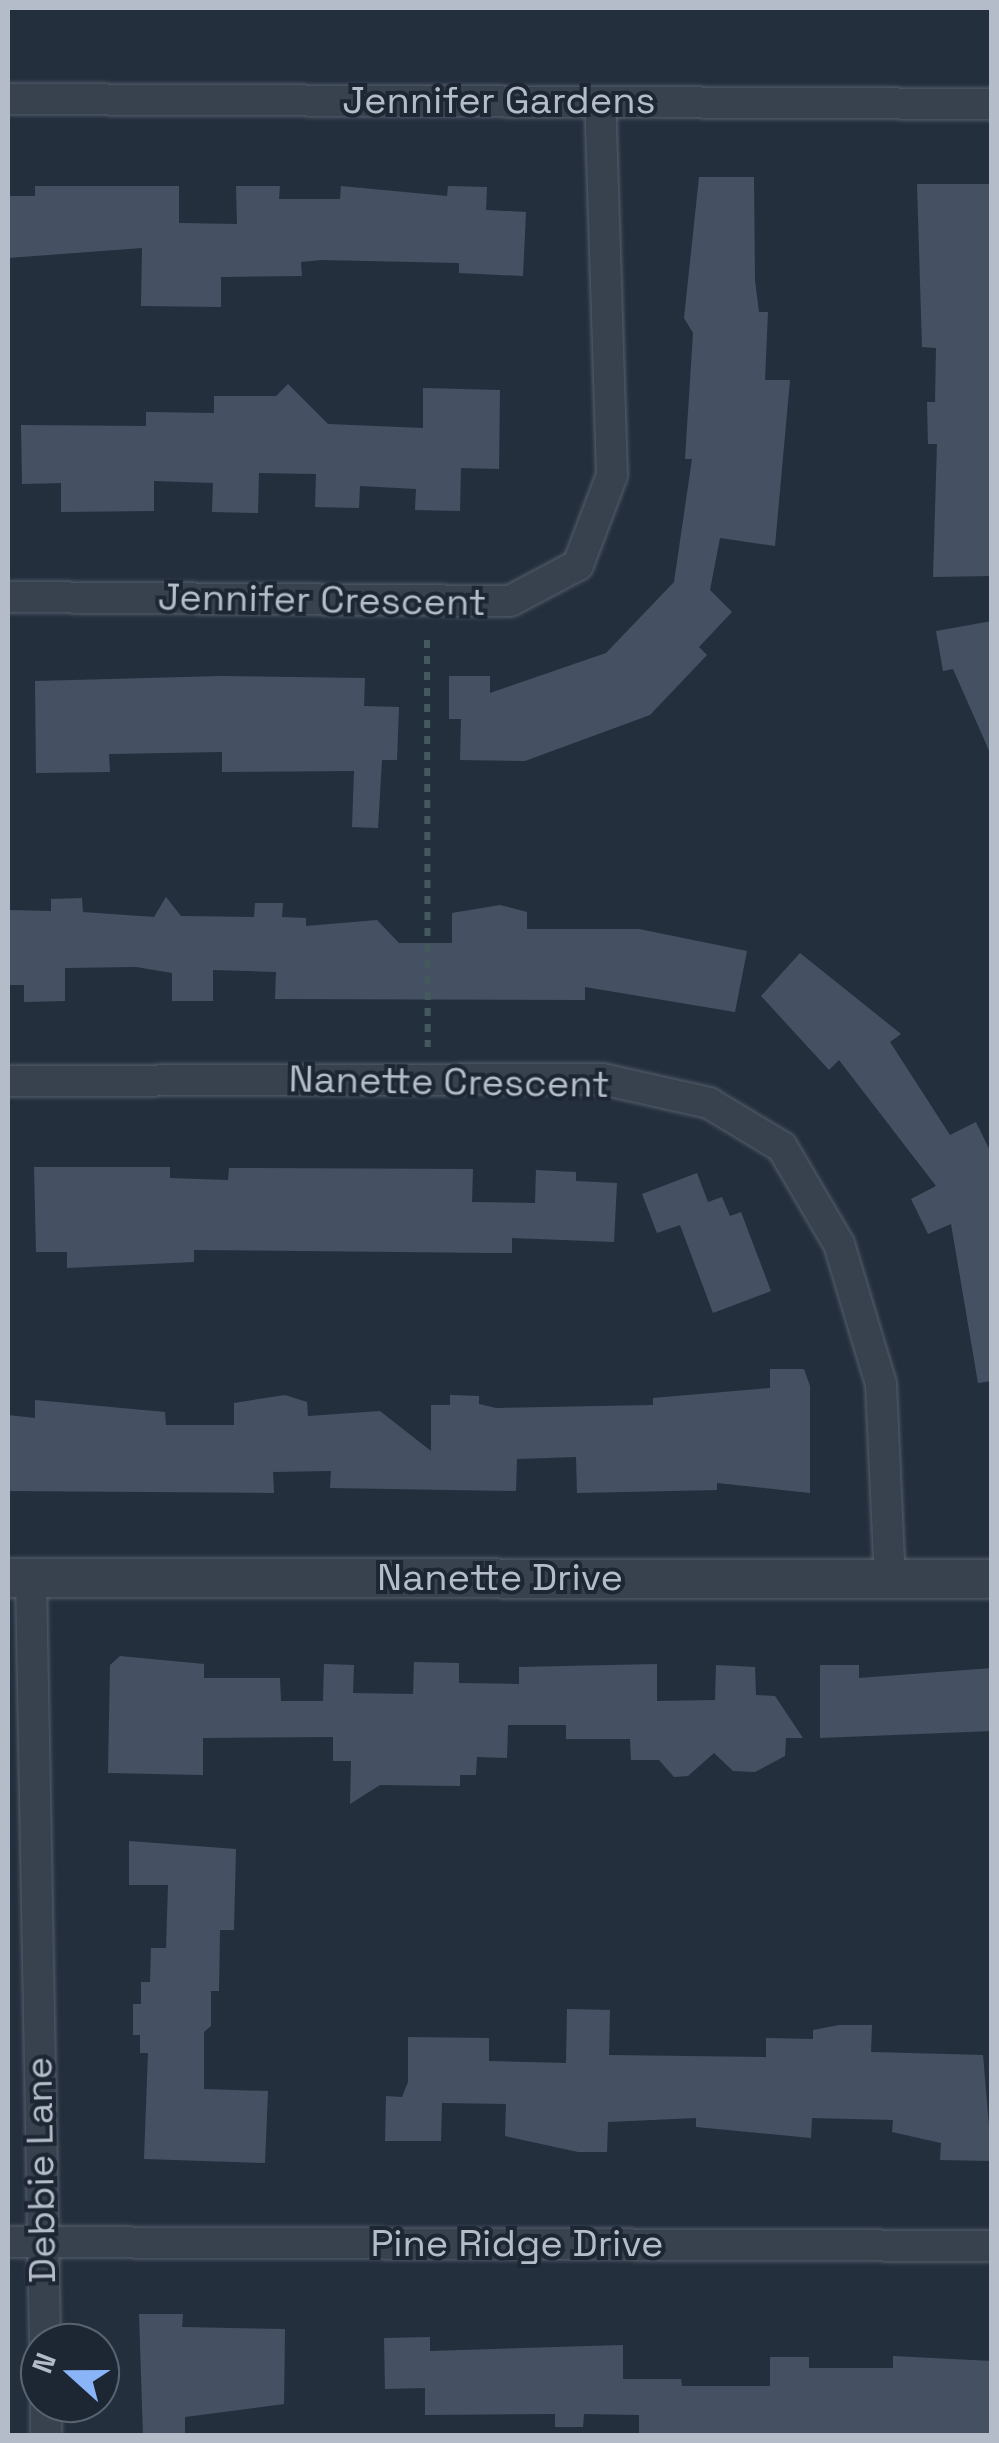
<!DOCTYPE html>
<style>
body{margin:0}
#map{position:relative;width:999px;height:2443px;overflow:hidden;background:#242f3e;font-family:"Space Grotesk",sans-serif}
div>[style]{position:absolute}
.building>*{inset:0;background:#455162}
.path>*{height:6px;margin-top:-3px;transform-origin:0;background:repeating-linear-gradient(90deg,#44595c 0 8px,transparent 0 16px)}
.roads{filter:drop-shadow(0 0 2px #565f6c) drop-shadow(0 0 2px #565f6c)}
.minor>*{height:30px;margin:-15px;padding:0 15px;transform-origin:15px;border-radius:15px;background:#38414e}
.tertiary>*{height:38px;margin:-19px;padding:0 19px;transform-origin:19px;border-radius:19px;background:#38414e}
span{translate:-50% -50%;white-space:nowrap;text-align:center;line-height:1.15;-webkit-text-stroke:8px #1d2633;paint-order:stroke}
.street-label{font-size:38px;color:#b4bcc9}
.frame{position:absolute;inset:0;border:10px solid #b4bcc9;pointer-events:none}
.north{position:absolute;left:20px;top:2323px;width:100px;height:100px;box-sizing:border-box;background:#1d2633;border:2px solid #59626f;border-radius:50%;rotate:291deg;font-size:28px;font-weight:700;line-height:40px;text-align:center;color:#b4bcc9}
.north::after{content:'';display:block;margin:auto;width:35px;height:45px;background:#8ab4f8;clip-path:polygon(50% 0,100% 100%,50% 72%,0 100%)}
</style>
<div id="map">
<div class="building">
<div style="clip-path:polygon(699px 177px,754px 177px,755px 281px,759px 312px,768px 312px,765px 380px,790px 380px,775px 546px,720px 538px,710px 590px,732px 612px,699px 647px,707px 655px,650px 715px,525px 761px,460px 760px,461px 719px,449px 719px,449px 676px,490px 676px,490px 693px,606px 653px,674px 582px,692px 459px,685px 459px,693px 333px,684px 318px)"></div>
<div style="clip-path:polygon(917px 184px,992px 184px,992px 576px,933px 577px,937px 444px,928px 444px,927px 402px,935px 402px,936px 348px,922px 347px)"></div>
<div style="clip-path:polygon(35px 186px,179px 186px,179px 223px,237px 224px,236px 186px,280px 186px,279px 199px,340px 199px,341px 186px,447px 196px,448px 186px,487px 187px,486px 210px,526px 212px,523px 276px,459px 273px,459px 263px,322px 260px,301px 262px,302px 276px,221px 277px,221px 307px,141px 306px,142px 248px,8px 258px,8px 196px,35px 196px)"></div>
<div style="clip-path:polygon(288px 384px,328px 424px,423px 428px,423px 388px,500px 390px,499px 469px,461px 468px,460px 511px,415px 510px,416px 489px,360px 486px,359px 508px,315px 507px,316px 474px,259px 473px,258px 513px,212px 512px,213px 483px,154px 481px,154px 511px,61px 512px,61px 483px,22px 484px,21px 425px,146px 426px,146px 412px,214px 413px,214px 396px,276px 396px)"></div>
<div style="clip-path:polygon(992px 621px,992px 755px,991px 755px,953px 669px,943px 671px,936px 631px)"></div>
<div style="clip-path:polygon(222px 676px,365px 678px,364px 706px,399px 707px,397px 760px,382px 760px,378px 828px,352px 827px,354px 771px,222px 772px,222px 752px,109px 754px,110px 772px,36px 773px,35px 681px)"></div>
<div style="clip-path:polygon(166px 897px,181px 916px,254px 917px,255px 903px,283px 903px,282px 917px,306px 918px,306px 926px,377px 920px,399px 943px,452px 943px,452px 913px,500px 905px,527px 912px,527px 929px,639px 929px,747px 951px,735px 1012px,585px 987px,585px 1000px,275px 999px,276px 972px,213px 970px,213px 1001px,172px 1001px,172px 973px,136px 967px,65px 968px,65px 1001px,24px 1002px,24px 985px,8px 985px,8px 910px,51px 911px,51px 899px,82px 898px,83px 912px,154px 917px)"></div>
<div style="clip-path:polygon(800px 953px,901px 1034px,890px 1042px,950px 1135px,976px 1122px,992px 1155px,992px 1381px,978px 1383px,951px 1224px,928px 1234px,911px 1199px,936px 1186px,839px 1060px,829px 1070px,761px 996px)"></div>
<div style="clip-path:polygon(34px 1167px,170px 1167px,170px 1178px,228px 1180px,229px 1168px,473px 1169px,472px 1202px,535px 1203px,536px 1170px,576px 1172px,576px 1181px,617px 1183px,614px 1242px,512px 1238px,512px 1253px,494px 1253px,194px 1250px,194px 1262px,67px 1268px,67px 1252px,36px 1252px)"></div>
<div style="clip-path:polygon(697px 1173px,708px 1202px,722px 1197px,730px 1216px,741px 1212px,771px 1291px,713px 1313px,680px 1225px,657px 1233px,642px 1194px)"></div>
<div style="clip-path:polygon(770px 1369px,804px 1369px,810px 1386px,810px 1493px,717px 1483px,717px 1490px,577px 1493px,576px 1457px,517px 1459px,516px 1491px,330px 1488px,331px 1471px,273px 1472px,274px 1493px,8px 1491px,8px 1415px,35px 1418px,35px 1400px,165px 1412px,166px 1425px,234px 1425px,234px 1403px,285px 1395px,307px 1402px,308px 1416px,380px 1411px,431px 1451px,431px 1405px,450px 1405px,450px 1395px,479px 1396px,479px 1404px,496px 1408px,653px 1405px,653px 1398px,770px 1388px)"></div>
<div style="clip-path:polygon(120px 1656px,204px 1664px,204px 1678px,280px 1678px,281px 1701px,323px 1701px,324px 1664px,354px 1665px,353px 1693px,413px 1694px,414px 1662px,459px 1663px,459px 1683px,519px 1684px,519px 1667px,657px 1664px,657px 1701px,715px 1700px,716px 1665px,755px 1667px,756px 1695px,775px 1696px,803px 1738px,786px 1738px,785px 1756px,755px 1772px,733px 1771px,714px 1753px,688px 1776px,674px 1777px,659px 1760px,631px 1760px,630px 1739px,566px 1739px,566px 1725px,508px 1725px,507px 1758px,477px 1757px,476px 1775px,460px 1775px,460px 1786px,380px 1785px,350px 1804px,351px 1761px,333px 1761px,333px 1737px,203px 1738px,203px 1775px,108px 1773px,110px 1665px)"></div>
<div style="clip-path:polygon(820px 1665px,859px 1665px,859px 1678px,992px 1668px,992px 1731px,820px 1738px)"></div>
<div style="clip-path:polygon(129px 1841px,236px 1849px,234px 1930px,220px 1930px,219px 1991px,211px 1991px,211px 2026px,204px 2032px,204px 2089px,268px 2091px,265px 2163px,144px 2159px,148px 2053px,140px 2053px,140px 2035px,133px 2035px,133px 2004px,141px 2004px,141px 1982px,150px 1982px,151px 1948px,166px 1948px,168px 1885px,129px 1885px)"></div>
<div style="clip-path:polygon(567px 2009px,610px 2010px,609px 2055px,766px 2057px,766px 2038px,813px 2039px,813px 2030px,839px 2025px,872px 2025px,871px 2052px,983px 2055px,992px 2161px,940px 2160px,941px 2143px,892px 2132px,893px 2120px,812px 2118px,811px 2138px,696px 2127px,696px 2118px,608px 2122px,607px 2152px,578px 2152px,505px 2136px,506px 2104px,442px 2103px,441px 2141px,385px 2141px,386px 2096px,402px 2097px,408px 2082px,408px 2037px,489px 2038px,489px 2061px,566px 2063px)"></div>
<div style="clip-path:polygon(139px 2314px,183px 2314px,182px 2327px,285px 2329px,284px 2404px,185px 2417px,185px 2436px,143px 2436px)"></div>
<div style="clip-path:polygon(430px 2337px,430px 2351px,623px 2345px,623px 2379px,681px 2379px,682px 2386px,770px 2386px,770px 2357px,809px 2357px,809px 2368px,893px 2368px,893px 2356px,992px 2361px,992px 2436px,639px 2436px,639px 2415px,584px 2414px,583px 2427px,555px 2427px,555px 2414px,425px 2415px,425px 2388px,385px 2389px,384px 2338px)"></div>
</div>
<div class="path">
<div style="left:427px;top:640px;width:407px;rotate:89.9deg"></div>
</div>
<div class="roads">
<div class="minor">
<div style="left:8px;top:99px;width:984px;rotate:0.29deg"></div>
<div style="left:8px;top:597px;width:502px;rotate:0.46deg"></div>
<div style="left:510px;top:601px;width:77px;rotate:-27.9deg"></div>
<div style="left:578px;top:565px;width:96px;rotate:-69.3deg"></div>
<div style="left:612px;top:475px;width:373px;rotate:-91.8deg"></div>
<div style="left:8px;top:1081px;width:594px;rotate:-0.19deg"></div>
<div style="left:602px;top:1079px;width:110px;rotate:12.6deg"></div>
<div style="left:709px;top:1103px;width:85px;rotate:31.1deg"></div>
<div style="left:782px;top:1147px;width:113px;rotate:59.6deg"></div>
<div style="left:839px;top:1244px;width:146px;rotate:73.3deg"></div>
<div style="left:881px;top:1384px;width:195px;rotate:87.4deg"></div>
<div style="left:31px;top:1578px;width:765px;rotate:88.95deg"></div>
<div style="left:8px;top:2242px;width:984px;rotate:0.23deg"></div>
<div style="left:46px;top:2403px;width:33px;rotate:90deg"></div>
</div>
<div class="tertiary">
<div style="left:8px;top:1578px;width:984px;rotate:0.06deg"></div>
</div>
</div>
<div class="street-label">
<span style="left:499px;top:101px">Jennifer Gardens</span>
<span style="left:322px;top:600px;rotate:1deg">Jennifer Crescent</span>
<span style="left:449px;top:1082px;rotate:1deg">Nanette Crescent</span>
<span style="left:500px;top:1578px">Nanette Drive</span>
<span style="left:41px;top:2170px;rotate:-91deg">Debbie Lane</span>
<span style="left:517px;top:2244px">Pine Ridge Drive</span>
</div>
<div class="frame"></div>
<div class="north">N</div>
</div>
